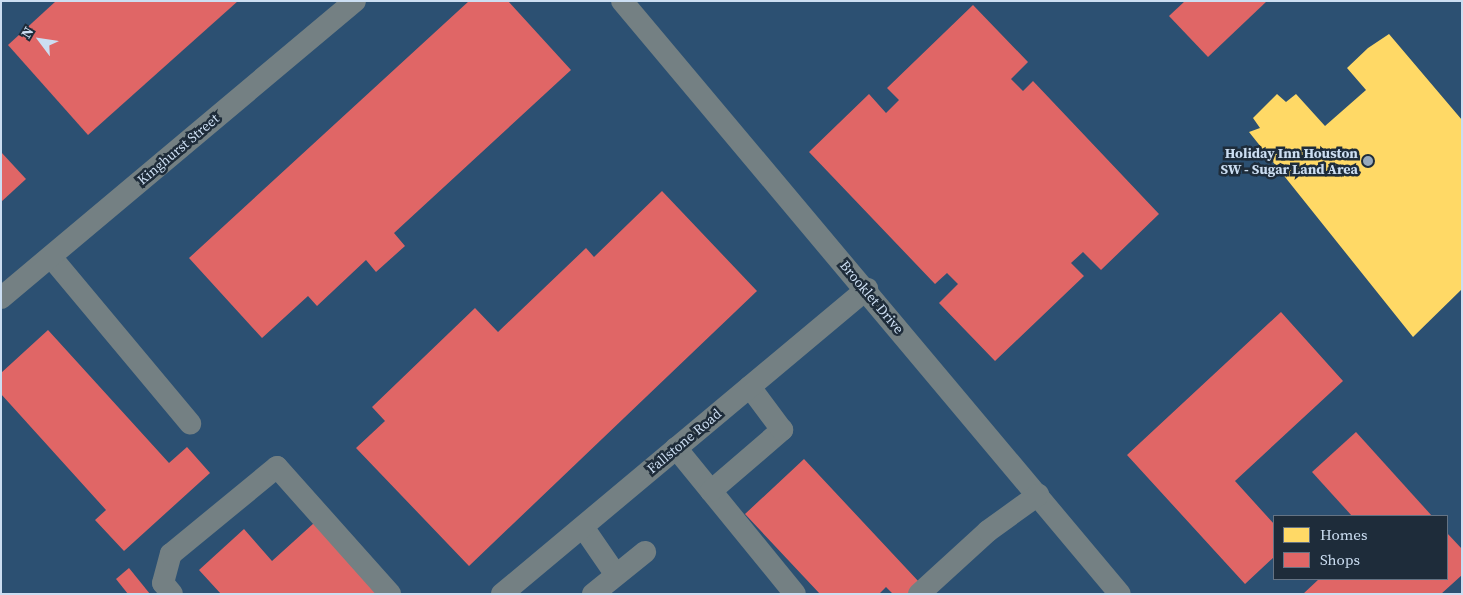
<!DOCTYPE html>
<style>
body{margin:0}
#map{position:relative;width:1463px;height:595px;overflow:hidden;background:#354758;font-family:"Source Serif 4",serif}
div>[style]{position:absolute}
.built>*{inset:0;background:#2c5072}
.homes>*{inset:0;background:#ffd966}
.shops>*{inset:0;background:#e06666}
.minor>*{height:22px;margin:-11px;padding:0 11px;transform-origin:11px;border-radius:11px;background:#748083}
.dots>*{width:14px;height:14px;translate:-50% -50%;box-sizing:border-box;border:2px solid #1e2c3a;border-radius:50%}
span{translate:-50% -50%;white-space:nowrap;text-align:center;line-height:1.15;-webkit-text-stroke:5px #1e2c3a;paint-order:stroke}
.street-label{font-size:14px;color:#ccdef2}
.poi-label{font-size:14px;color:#ccdef2;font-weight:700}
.right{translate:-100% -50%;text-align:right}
.frame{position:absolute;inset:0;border:2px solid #ccdef2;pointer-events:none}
.legend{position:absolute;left:1273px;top:515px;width:175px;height:65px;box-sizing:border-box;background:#1e2c3a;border:1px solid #647384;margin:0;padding:6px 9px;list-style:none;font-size:15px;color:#ccdef2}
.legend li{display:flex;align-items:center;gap:10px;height:25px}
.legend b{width:25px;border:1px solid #647384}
.north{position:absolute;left:15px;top:15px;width:50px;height:50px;-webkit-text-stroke:4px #1e2c3a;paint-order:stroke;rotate:301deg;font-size:14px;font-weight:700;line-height:20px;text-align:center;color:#ccdef2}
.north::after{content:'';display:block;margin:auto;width:18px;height:22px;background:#ccdef2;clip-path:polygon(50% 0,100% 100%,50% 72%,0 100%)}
</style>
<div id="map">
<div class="built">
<div style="clip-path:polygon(evenodd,1px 1px,1462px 1px,1462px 594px,1px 594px,1px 1px,1274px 516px,1447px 516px,1447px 579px,1274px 579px,1274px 516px)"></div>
</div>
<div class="homes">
<div style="clip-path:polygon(1389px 34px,1462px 120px,1462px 289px,1413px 337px,1249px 132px,1260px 128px,1253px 118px,1277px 94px,1286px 102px,1296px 94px,1325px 126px,1366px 90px,1347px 68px,1368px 48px)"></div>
</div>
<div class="shops">
<div style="clip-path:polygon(56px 1px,238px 1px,88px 135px,8px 45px)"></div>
<div style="clip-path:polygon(469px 1px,508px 1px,571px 70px,394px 233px,405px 246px,376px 272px,366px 260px,317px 306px,308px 296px,262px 338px,189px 258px)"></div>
<div style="clip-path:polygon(1185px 1px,1267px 1px,1208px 57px,1169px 16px)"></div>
<div style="clip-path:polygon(973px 5px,1028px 62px,1011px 79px,1023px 91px,1033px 81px,1159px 214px,1101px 270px,1083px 252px,1071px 263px,1084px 276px,995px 361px,939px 303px,958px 284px,947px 273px,935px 284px,809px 152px,869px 94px,886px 113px,899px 100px,887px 88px)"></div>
<div style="clip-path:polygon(1px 152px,26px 179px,1px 202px)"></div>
<div style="clip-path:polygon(662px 191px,757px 291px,469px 566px,356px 448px,385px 421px,372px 407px,475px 308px,498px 332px,586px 248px,594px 257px)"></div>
<div style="clip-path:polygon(1281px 312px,1343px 381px,1235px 481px,1274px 524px,1274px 557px,1245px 584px,1127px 455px)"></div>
<div style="clip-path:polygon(48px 330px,169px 463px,187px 447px,210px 473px,124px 551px,95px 520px,106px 510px,1px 394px,1px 373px)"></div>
<div style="clip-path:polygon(1356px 432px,1432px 516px,1352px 516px,1312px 472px)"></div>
<div style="clip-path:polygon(804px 459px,920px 583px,908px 594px,893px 594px,886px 587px,879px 594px,820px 594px,745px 514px)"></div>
<div style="clip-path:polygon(314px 523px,378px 594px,221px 594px,199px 570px,244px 529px,272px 561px)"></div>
<div style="clip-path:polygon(1447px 533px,1462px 549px,1462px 575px,1441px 594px,1303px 594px,1319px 579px,1447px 579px)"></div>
<div style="clip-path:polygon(129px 568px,150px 594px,128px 594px,116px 579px)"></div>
</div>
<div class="minor">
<div style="left:622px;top:1px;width:774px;rotate:49.98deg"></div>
<div style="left:51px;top:257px;width:217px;rotate:50.1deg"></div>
<div style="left:1px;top:298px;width:462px;rotate:-40deg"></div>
<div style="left:676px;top:448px;width:188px;rotate:50.8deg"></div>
<div style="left:711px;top:491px;width:94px;rotate:-40.7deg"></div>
<div style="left:782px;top:430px;width:54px;rotate:-126.7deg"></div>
<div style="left:583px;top:527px;width:58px;rotate:55.5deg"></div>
<div style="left:172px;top:594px;width:14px;rotate:-129deg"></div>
<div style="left:163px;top:583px;width:30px;rotate:-75deg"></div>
<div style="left:171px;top:554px;width:137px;rotate:-39.4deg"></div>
<div style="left:277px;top:467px;width:170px;rotate:48.3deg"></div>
<div style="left:502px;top:594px;width:476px;rotate:-39.9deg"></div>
<div style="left:593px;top:594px;width:67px;rotate:-38.9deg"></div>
<div style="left:919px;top:594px;width:93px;rotate:-42.4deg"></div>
<div style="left:988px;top:531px;width:62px;rotate:-35.8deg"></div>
</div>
<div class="dots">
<div style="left:1368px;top:161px;background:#97a9bc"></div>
</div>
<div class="street-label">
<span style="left:178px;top:149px;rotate:-40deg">Kinghurst Street</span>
<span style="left:872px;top:297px;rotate:50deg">Brooklet Drive</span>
<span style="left:684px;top:441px;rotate:-40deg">Fallstone Road</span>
</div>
<div class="poi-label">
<span class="right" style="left:1358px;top:161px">Holiday Inn Houston<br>SW - Sugar Land Area</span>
</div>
<div class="frame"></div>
<ul class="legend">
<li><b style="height:14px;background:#ffd966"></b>Homes</li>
<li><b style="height:14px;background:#e06666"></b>Shops</li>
</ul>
<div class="north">N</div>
</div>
